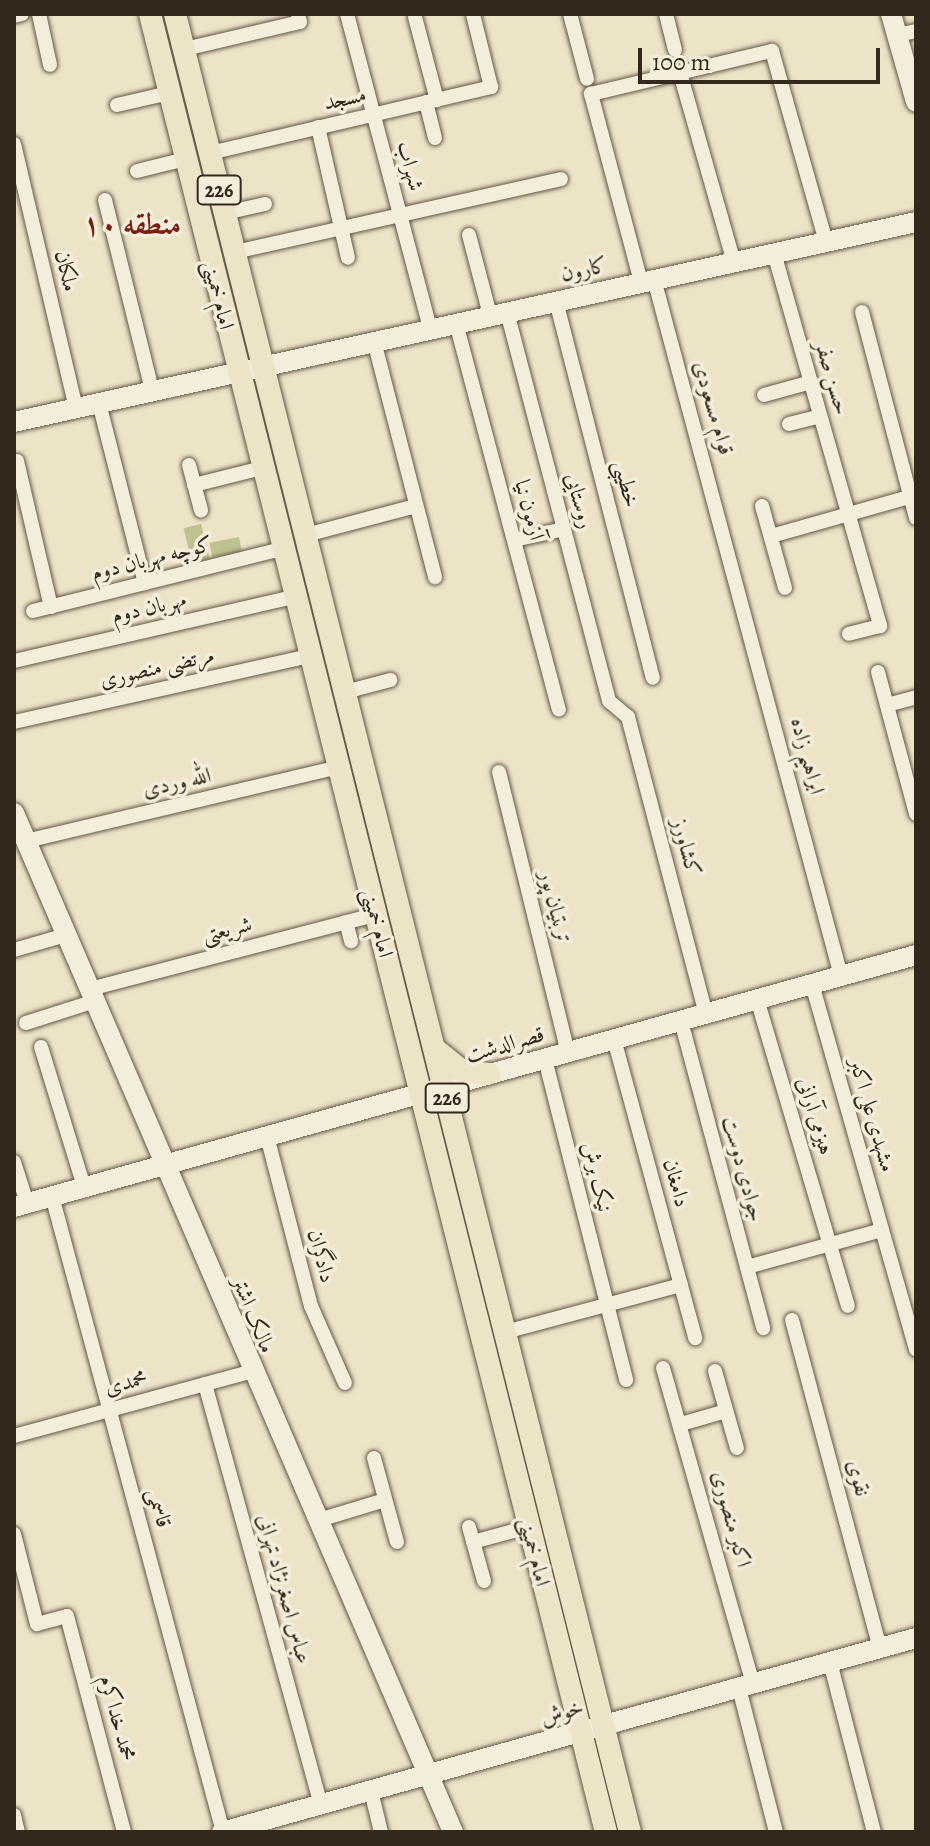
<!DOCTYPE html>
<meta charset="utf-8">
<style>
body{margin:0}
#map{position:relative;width:930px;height:1846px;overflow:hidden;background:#ede3c7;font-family:Alegreya,Amiri,serif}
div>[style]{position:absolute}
.green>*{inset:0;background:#bec291;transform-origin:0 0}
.roads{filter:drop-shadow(0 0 2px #625746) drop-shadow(0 0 2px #625746)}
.street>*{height:14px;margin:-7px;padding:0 7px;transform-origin:7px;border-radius:7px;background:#f3eddb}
.secondary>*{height:20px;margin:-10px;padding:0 10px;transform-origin:10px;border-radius:10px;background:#f3eddb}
.primary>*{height:22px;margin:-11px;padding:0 11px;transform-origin:11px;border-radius:11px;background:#ede3c7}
span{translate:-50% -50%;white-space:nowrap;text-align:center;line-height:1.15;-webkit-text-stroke:7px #f3eddb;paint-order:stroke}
.shield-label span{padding:2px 6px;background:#f3eddb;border:2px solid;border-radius:6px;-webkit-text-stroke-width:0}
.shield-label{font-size:20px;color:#33281b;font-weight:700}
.street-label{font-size:22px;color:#33281b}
.district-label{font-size:30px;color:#7a1f14;font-weight:700}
.frame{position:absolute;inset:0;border:16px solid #33281b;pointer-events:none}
.scale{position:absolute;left:638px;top:48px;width:242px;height:36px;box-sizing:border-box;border:4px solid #33281b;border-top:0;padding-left:10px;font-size:24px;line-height:28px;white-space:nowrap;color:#33281b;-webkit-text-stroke:6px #f3eddb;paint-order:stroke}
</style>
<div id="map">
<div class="green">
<div style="left:201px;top:524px;width:36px;height:18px;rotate:76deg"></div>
<div style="left:239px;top:537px;width:15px;height:30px;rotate:79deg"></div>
</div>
<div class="roads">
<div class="street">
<div style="left:39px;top:14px;width:52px;rotate:77.8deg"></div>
<div style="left:347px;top:14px;width:325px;rotate:75.2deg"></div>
<div style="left:570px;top:14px;width:67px;rotate:75.3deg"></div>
<div style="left:666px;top:14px;width:37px;rotate:76deg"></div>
<div style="left:14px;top:16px;width:8px;rotate:-14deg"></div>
<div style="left:415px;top:17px;width:86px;rotate:75.2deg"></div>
<div style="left:897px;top:35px;width:19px;rotate:-12deg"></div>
<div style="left:185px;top:49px;width:118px;rotate:-13.2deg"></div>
<div style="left:300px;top:22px;width:8px;rotate:-104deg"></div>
<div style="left:680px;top:73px;width:197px;rotate:74.1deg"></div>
<div style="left:426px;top:102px;width:37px;rotate:76deg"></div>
<div style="left:117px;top:105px;width:53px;rotate:-13deg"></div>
<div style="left:318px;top:127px;width:134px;rotate:77.1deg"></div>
<div style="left:14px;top:144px;width:271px;rotate:76.8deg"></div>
<div style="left:210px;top:153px;width:289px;rotate:-13.2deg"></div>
<div style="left:491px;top:87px;width:75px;rotate:-103.9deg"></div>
<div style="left:137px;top:171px;width:50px;rotate:-13.8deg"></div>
<div style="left:105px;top:200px;width:196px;rotate:76.1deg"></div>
<div style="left:225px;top:213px;width:41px;rotate:-12.7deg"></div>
<div style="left:469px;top:235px;width:83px;rotate:75.3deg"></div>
<div style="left:235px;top:252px;width:334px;rotate:-12.6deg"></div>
<div style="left:774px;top:253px;width:388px;rotate:74.1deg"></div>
<div style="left:880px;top:626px;width:32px;rotate:166deg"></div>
<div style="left:654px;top:279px;width:722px;rotate:74.98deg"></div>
<div style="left:641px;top:282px;width:195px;rotate:-104.9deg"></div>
<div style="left:591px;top:94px;width:186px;rotate:-13.4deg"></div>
<div style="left:772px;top:51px;width:198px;rotate:74.2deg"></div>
<div style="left:556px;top:301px;width:389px;rotate:75.6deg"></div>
<div style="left:507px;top:312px;width:402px;rotate:75.3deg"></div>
<div style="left:609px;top:701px;width:25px;rotate:40deg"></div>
<div style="left:628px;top:717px;width:307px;rotate:75.3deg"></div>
<div style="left:862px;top:312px;width:213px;rotate:75.3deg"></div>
<div style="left:456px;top:323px;width:400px;rotate:75.1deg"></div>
<div style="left:374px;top:341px;width:244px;rotate:75.5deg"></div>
<div style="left:764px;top:395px;width:49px;rotate:-15.5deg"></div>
<div style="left:99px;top:403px;width:186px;rotate:75.7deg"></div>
<div style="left:789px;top:424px;width:32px;rotate:-14deg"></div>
<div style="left:17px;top:461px;width:150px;rotate:76.9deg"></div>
<div style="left:189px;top:465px;width:47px;rotate:75.1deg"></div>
<div style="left:194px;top:485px;width:70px;rotate:-14deg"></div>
<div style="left:762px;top:506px;width:85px;rotate:74.3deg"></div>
<div style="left:306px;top:535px;width:114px;rotate:-14.8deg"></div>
<div style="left:771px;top:536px;width:151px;rotate:-15.8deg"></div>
<div style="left:514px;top:540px;width:51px;rotate:-12.4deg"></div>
<div style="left:33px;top:611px;width:257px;rotate:-14deg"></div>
<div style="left:14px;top:661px;width:287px;rotate:-12.9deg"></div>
<div style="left:878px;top:672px;width:147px;rotate:75deg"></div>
<div style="left:345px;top:692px;width:47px;rotate:-14.9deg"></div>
<div style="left:887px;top:705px;width:30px;rotate:-15deg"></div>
<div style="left:14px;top:722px;width:303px;rotate:-12.6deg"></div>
<div style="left:499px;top:772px;width:288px;rotate:76.2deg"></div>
<div style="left:26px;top:841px;width:321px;rotate:-13.3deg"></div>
<div style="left:346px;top:922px;width:20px;rotate:75deg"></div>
<div style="left:14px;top:950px;width:54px;rotate:-16.1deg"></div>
<div style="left:812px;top:984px;width:380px;rotate:74.1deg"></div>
<div style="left:90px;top:989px;width:294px;rotate:-14.6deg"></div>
<div style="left:757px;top:999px;width:320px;rotate:73.5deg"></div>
<div style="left:681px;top:1021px;width:318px;rotate:75deg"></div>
<div style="left:26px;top:1023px;width:72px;rotate:-17.7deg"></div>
<div style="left:614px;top:1039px;width:310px;rotate:74.8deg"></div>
<div style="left:41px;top:1047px;width:146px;rotate:72.9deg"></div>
<div style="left:545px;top:1059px;width:331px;rotate:75.8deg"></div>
<div style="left:267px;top:1136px;width:176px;rotate:75.5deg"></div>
<div style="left:311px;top:1306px;width:84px;rotate:66.2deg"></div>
<div style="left:14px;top:1162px;width:43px;rotate:72.4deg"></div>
<div style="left:52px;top:1196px;width:659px;rotate:74.95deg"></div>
<div style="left:747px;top:1267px;width:140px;rotate:-15.3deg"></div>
<div style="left:792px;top:1320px;width:340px;rotate:75deg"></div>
<div style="left:505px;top:1332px;width:182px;rotate:-15deg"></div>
<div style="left:663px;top:1368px;width:329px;rotate:74.1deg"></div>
<div style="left:715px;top:1371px;width:80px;rotate:74.1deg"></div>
<div style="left:205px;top:1384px;width:437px;rotate:74.6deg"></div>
<div style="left:681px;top:1424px;width:47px;rotate:-16.1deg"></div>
<div style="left:14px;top:1436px;width:245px;rotate:-15.2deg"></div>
<div style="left:374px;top:1458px;width:87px;rotate:74.7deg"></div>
<div style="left:319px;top:1520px;width:69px;rotate:-16.9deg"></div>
<div style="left:469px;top:1527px;width:56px;rotate:74.5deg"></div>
<div style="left:14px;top:1534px;width:93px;rotate:75.7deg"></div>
<div style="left:37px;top:1624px;width:31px;rotate:-15deg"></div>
<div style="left:67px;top:1616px;width:223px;rotate:75.2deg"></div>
<div style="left:473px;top:1542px;width:57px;rotate:-15.3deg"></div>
<div style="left:830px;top:1662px;width:176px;rotate:75.5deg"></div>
<div style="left:739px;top:1688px;width:149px;rotate:75.6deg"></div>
<div style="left:371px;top:1791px;width:42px;rotate:76.3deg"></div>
<div style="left:14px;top:1815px;width:17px;rotate:77deg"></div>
</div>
<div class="secondary">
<div style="left:891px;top:14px;width:91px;rotate:74.1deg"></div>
<div style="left:14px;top:422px;width:924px;rotate:-12.5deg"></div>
<div style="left:14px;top:813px;width:1110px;rotate:66.69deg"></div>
<div style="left:14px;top:1207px;width:937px;rotate:-15.61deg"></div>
<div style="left:222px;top:1832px;width:721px;rotate:-15.62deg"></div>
</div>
<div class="primary">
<div style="left:150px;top:14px;width:1874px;rotate:75.92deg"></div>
<div style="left:175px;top:14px;width:1874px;rotate:75.95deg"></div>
<div style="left:435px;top:1049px;width:35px;rotate:39deg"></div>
<div style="left:462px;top:1071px;width:27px;rotate:6deg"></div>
</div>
</div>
<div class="shield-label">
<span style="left:219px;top:190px">226</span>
<span style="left:447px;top:1098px">226</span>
</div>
<div class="street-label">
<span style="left:345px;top:99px;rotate:-13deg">مسجد</span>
<span style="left:410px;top:166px;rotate:75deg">شهراب</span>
<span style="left:584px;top:270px;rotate:-12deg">کارون</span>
<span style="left:66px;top:271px;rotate:77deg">ملکان</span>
<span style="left:218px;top:295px;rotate:76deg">امام خمینی</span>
<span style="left:832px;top:378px;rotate:74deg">حسن صفر</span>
<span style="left:713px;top:408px;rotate:74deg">قوام مسعودی</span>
<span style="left:626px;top:484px;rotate:76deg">خطیبی</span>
<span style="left:579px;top:501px;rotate:75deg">روستایی</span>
<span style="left:529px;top:510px;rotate:75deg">آزمون نیا</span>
<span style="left:152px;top:559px;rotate:-14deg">کوچه مهربان دوم</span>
<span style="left:149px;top:608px;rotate:-13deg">مهربان دوم</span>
<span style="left:157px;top:668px;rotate:-13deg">مرتضی منصوری</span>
<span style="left:807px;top:756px;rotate:75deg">ابراهیم زاده</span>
<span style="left:177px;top:783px;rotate:-13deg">الله وردی</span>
<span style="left:686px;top:847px;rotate:75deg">کشاورز</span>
<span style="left:555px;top:907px;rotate:76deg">تربتیان پور</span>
<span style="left:377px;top:923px;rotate:76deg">امام خمینی</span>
<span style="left:227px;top:930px;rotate:-14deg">شریعتی</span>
<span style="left:505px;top:1045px;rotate:-16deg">قصرالدشت</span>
<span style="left:872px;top:1115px;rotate:74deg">مشهدی علی اکبر</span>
<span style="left:815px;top:1116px;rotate:73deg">هیزمی آرانی</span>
<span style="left:743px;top:1169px;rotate:75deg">جوادی دوست</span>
<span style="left:597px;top:1177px;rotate:76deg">نیک برش</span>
<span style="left:676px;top:1183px;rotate:75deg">دامغان</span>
<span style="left:321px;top:1256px;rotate:75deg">دادگران</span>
<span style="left:253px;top:1315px;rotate:68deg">مالک اشتر</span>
<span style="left:126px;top:1383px;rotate:-15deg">محمدی</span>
<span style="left:858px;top:1478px;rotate:75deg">نقوی</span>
<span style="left:159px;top:1508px;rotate:75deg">قاسمی</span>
<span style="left:731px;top:1519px;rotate:75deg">اکبر منصوری</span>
<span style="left:534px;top:1552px;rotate:76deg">امام خمینی</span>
<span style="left:284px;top:1589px;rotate:75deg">عباس اصغرنژاد تهرانی</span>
<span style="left:562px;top:1713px;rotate:-17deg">خوش</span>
<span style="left:117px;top:1718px;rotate:75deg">محمد خداکرم</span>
</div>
<div class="district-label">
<span style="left:132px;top:224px">منطقه ۱۰</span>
</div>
<div class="frame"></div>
<div class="scale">100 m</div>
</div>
